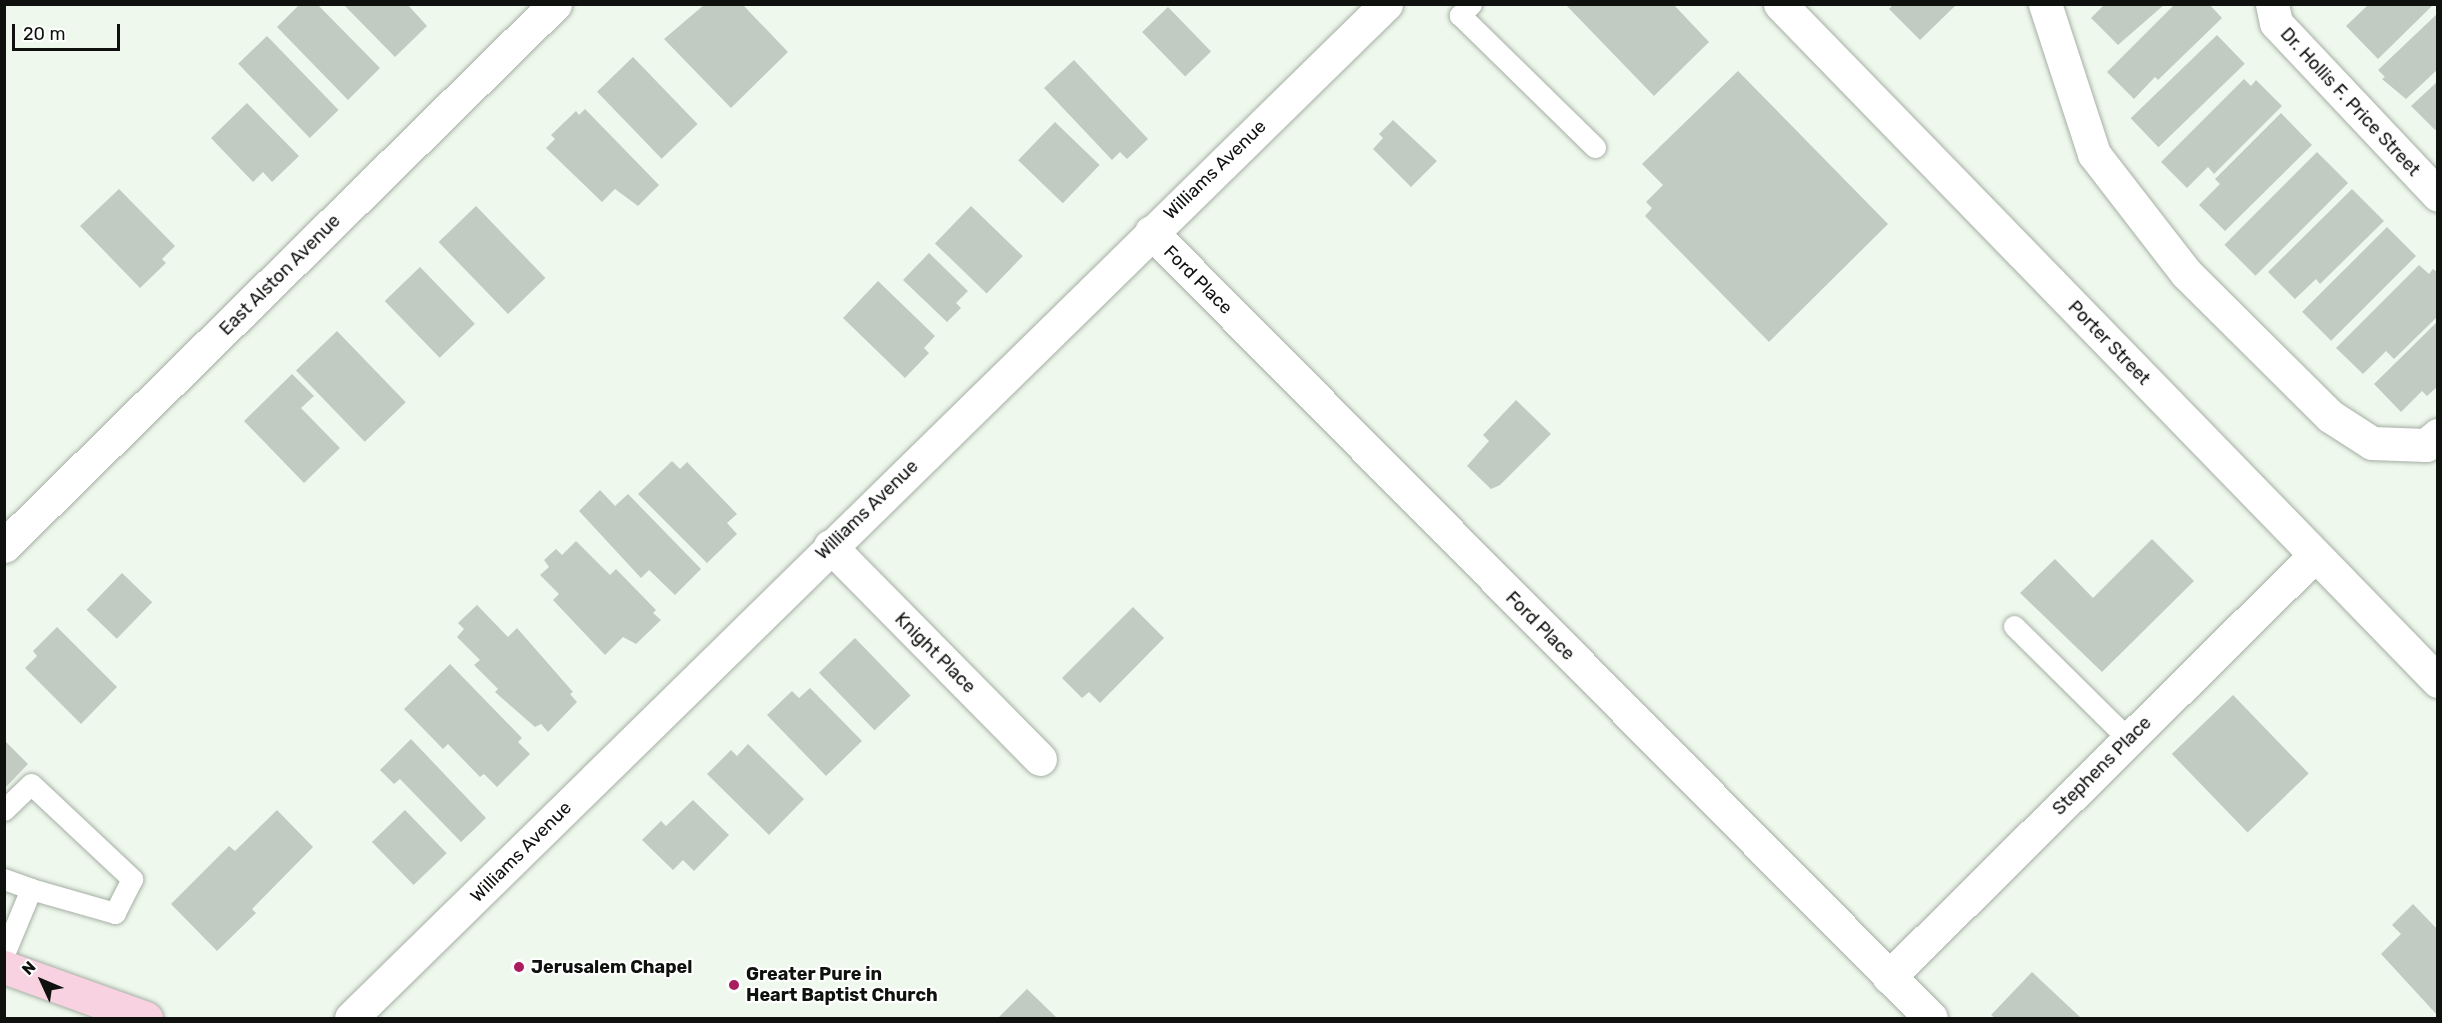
<!DOCTYPE html>
<style>
body{margin:0}
#map{position:relative;width:2442px;height:1023px;overflow:hidden;background:#eef8ec;font-family:Rubik,sans-serif}
div>[style]{position:absolute}
.building>*{inset:0;background:#c2cbc1;transform-origin:0 0}
.roads{filter:drop-shadow(0 0 2px #a6afa5) drop-shadow(0 0 2px #a6afa5)}
.lane>*{height:21px;margin:-10.5px;padding:0 10.5px;transform-origin:10.5px;border-radius:10.5px;background:#fff}
.street>*{height:33px;margin:-16.5px;padding:0 16.5px;transform-origin:16.5px;border-radius:16.5px;background:#fff}
.secondary>*{height:33px;margin:-16.5px;padding:0 16.5px;transform-origin:16.5px;border-radius:16.5px;background:#f8d2e0}
.dots>*{width:16px;height:16px;translate:-50% -50%;box-sizing:border-box;border:3px solid #fff;border-radius:50%}
span{translate:-50% -50%;white-space:nowrap;text-align:center;line-height:1.15;-webkit-text-stroke:4.5px #fff;paint-order:stroke}
.street-label{font-size:18px;color:#0e110d}
.poi-label{font-size:18px;color:#0e110d;font-weight:700}
.left{translate:0 -50%;text-align:left}
.frame{position:absolute;inset:0;border:6px solid #0e110d;pointer-events:none}
.north{position:absolute;left:12px;top:951px;width:60px;height:60px;-webkit-text-stroke:4px #fff;paint-order:stroke;rotate:314deg;font-size:16px;font-weight:700;line-height:24px;text-align:center;color:#0e110d}
.north::after{content:'';display:block;margin:auto;width:21px;height:27px;background:#0e110d;clip-path:polygon(50% 0,100% 100%,50% 72%,0 100%)}
.scale{position:absolute;left:12px;top:24px;width:108px;height:27px;box-sizing:border-box;border:3px solid #0e110d;border-top:0;padding-left:8px;font-size:18px;line-height:21px;white-space:nowrap;color:#0e110d;-webkit-text-stroke:4px #fff;paint-order:stroke}
</style>
<div id="map">
<div class="building">
<div style="clip-path:polygon(300px 4px,317px 4px,380px 68px,348px 100px,277px 27px)"></div>
<div style="clip-path:polygon(343px 4px,407px 4px,427px 26px,395px 57px)"></div>
<div style="clip-path:polygon(705px 4px,742px 4px,788px 52px,731px 108px,664px 39px)"></div>
<div style="clip-path:polygon(1565px 4px,1673px 4px,1709px 42px,1654px 96px)"></div>
<div style="clip-path:polygon(1894px 4px,1957px 4px,1920px 40px,1889px 9px)"></div>
<div style="clip-path:polygon(2105px 4px,2165px 4px,2118px 45px,2091px 18px)"></div>
<div style="clip-path:polygon(2175px 4px,2209px 4px,2222px 18px,2158px 80px,2155px 77px,2134px 99px,2107px 72px)"></div>
<div style="clip-path:polygon(2369px 4px,2434px 4px,2378px 59px,2346px 26px)"></div>
<div style="left:1168px;top:7px;width:62px;height:36px;rotate:46deg"></div>
<div style="clip-path:polygon(2438px 13px,2438px 69px,2406px 99px,2382px 79px,2385px 77px,2378px 70px)"></div>
<div style="left:2217px;top:35px;width:40px;height:120px;rotate:46deg"></div>
<div style="left:267px;top:36px;width:103px;height:40px;rotate:46deg"></div>
<div style="left:633px;top:57px;width:93px;height:50px;rotate:46deg"></div>
<div style="clip-path:polygon(1074px 60px,1148px 139px,1127px 159px,1120px 152px,1112px 160px,1044px 88px)"></div>
<div style="clip-path:polygon(1738px 71px,1888px 224px,1769px 342px,1645px 216px,1652px 208px,1646px 202px,1663px 185px,1642px 164px)"></div>
<div style="clip-path:polygon(2244px 79px,2251px 86px,2256px 80px,2282px 106px,2214px 174px,2208px 167px,2187px 188px,2161px 162px)"></div>
<div style="clip-path:polygon(2438px 81px,2438px 128px,2435px 130px,2411px 106px)"></div>
<div style="clip-path:polygon(247px 103px,299px 156px,272px 182px,263px 172px,253px 182px,211px 138px)"></div>
<div style="clip-path:polygon(585px 109px,659px 185px,638px 206px,615px 189px,602px 202px,546px 148px,555px 139px,551px 135px,576px 111px,579px 115px)"></div>
<div style="clip-path:polygon(2281px 113px,2312px 145px,2225px 231px,2199px 205px,2220px 184px,2215px 179px)"></div>
<div style="clip-path:polygon(1393px 120px,1437px 161px,1411px 187px,1373px 149px,1383px 138px,1379px 134px)"></div>
<div style="left:1055px;top:122px;width:62px;height:53px;rotate:44deg"></div>
<div style="left:2317px;top:152px;width:44px;height:131px;rotate:45deg"></div>
<div style="clip-path:polygon(119px 189px,175px 246px,162px 259px,166px 263px,140px 288px,80px 226px)"></div>
<div style="clip-path:polygon(2352px 189px,2384px 221px,2320px 284px,2316px 279px,2295px 299px,2268px 272px)"></div>
<div style="left:476px;top:206px;width:100px;height:52px;rotate:46deg"></div>
<div style="left:971px;top:206px;width:72px;height:52px;rotate:44deg"></div>
<div style="left:2387px;top:227px;width:41px;height:120px;rotate:45deg"></div>
<div style="clip-path:polygon(929px 253px,968px 291px,956px 303px,961px 308px,947px 322px,903px 280px)"></div>
<div style="clip-path:polygon(2419px 265px,2429px 274px,2433px 269px,2438px 273px,2438px 316px,2394px 359px,2386px 351px,2363px 374px,2336px 348px)"></div>
<div style="left:420px;top:267px;width:79px;height:49px;rotate:46deg"></div>
<div style="clip-path:polygon(878px 281px,935px 336px,924px 348px,929px 353px,905px 378px,843px 318px)"></div>
<div style="clip-path:polygon(2438px 321px,2438px 386px,2427px 396px,2422px 391px,2401px 412px,2374px 384px)"></div>
<div style="left:337px;top:331px;width:99px;height:57px;rotate:46deg"></div>
<div style="clip-path:polygon(292px 374px,314px 396px,301px 408px,340px 448px,304px 483px,244px 421px)"></div>
<div style="clip-path:polygon(1516px 400px,1551px 434px,1500px 485px,1491px 489px,1467px 466px,1489px 441px,1483px 435px)"></div>
<div style="clip-path:polygon(672px 461px,680px 469px,687px 462px,737px 514px,727px 523px,737px 534px,707px 563px,638px 494px)"></div>
<div style="clip-path:polygon(600px 490px,615px 506px,628px 494px,701px 569px,675px 595px,649px 570px,641px 578px,579px 511px)"></div>
<div style="clip-path:polygon(2152px 539px,2194px 581px,2102px 672px,2020px 593px,2055px 559px,2093px 598px)"></div>
<div style="clip-path:polygon(576px 541px,610px 575px,616px 569px,656px 610px,653px 613px,661px 620px,636px 644px,623px 637px,605px 655px,553px 600px,559px 594px,540px 575px,549px 567px,544px 560px,556px 549px,562px 555px)"></div>
<div style="left:122px;top:573px;width:42px;height:51px;rotate:44deg"></div>
<div style="clip-path:polygon(477px 605px,508px 637px,517px 628px,573px 692px,570px 694px,577px 702px,548px 732px,541px 724px,535px 727px,495px 692px,498px 689px,474px 665px,480px 660px,457px 637px,464px 629px,458px 623px)"></div>
<div style="clip-path:polygon(1133px 607px,1164px 638px,1100px 703px,1089px 692px,1082px 698px,1062px 678px)"></div>
<div style="clip-path:polygon(57px 627px,117px 687px,81px 724px,25px 668px,37px 656px,33px 651px)"></div>
<div style="left:855px;top:638px;width:80px;height:50px;rotate:46deg"></div>
<div style="clip-path:polygon(450px 664px,522px 738px,518px 742px,530px 754px,497px 787px,484px 774px,480px 777px,448px 744px,443px 749px,404px 709px)"></div>
<div style="clip-path:polygon(810px 688px,862px 741px,826px 776px,767px 715px,792px 691px,799px 698px)"></div>
<div style="left:2233px;top:695px;width:109px;height:85px;rotate:46deg"></div>
<div style="clip-path:polygon(411px 739px,486px 818px,461px 842px,400px 779px,394px 784px,380px 770px)"></div>
<div style="clip-path:polygon(5px 741px,28px 764px,5px 788px)"></div>
<div style="clip-path:polygon(748px 744px,804px 799px,769px 835px,707px 774px,731px 750px,737px 756px)"></div>
<div style="clip-path:polygon(693px 800px,729px 835px,694px 871px,683px 860px,673px 870px,642px 840px,661px 821px,666px 826px)"></div>
<div style="clip-path:polygon(277px 810px,313px 847px,252px 909px,256px 913px,217px 951px,171px 904px,229px 846px,235px 851px)"></div>
<div style="left:405px;top:810px;width:60px;height:46px;rotate:46deg"></div>
<div style="clip-path:polygon(2413px 904px,2438px 930px,2438px 1016px,2381px 954px,2401px 934px,2392px 925px)"></div>
<div style="clip-path:polygon(2032px 972px,2081px 1018px,1995px 1018px,1991px 1015px)"></div>
<div style="clip-path:polygon(1027px 989px,1057px 1018px,999px 1017px)"></div>
</div>
<div class="roads">
<div class="lane">
<div style="left:1471px;top:4px;width:16px;rotate:135deg"></div>
<div style="left:1460px;top:15px;width:189px;rotate:44.4deg"></div>
<div style="left:2014px;top:626px;width:162px;rotate:44.7deg"></div>
<div style="left:4px;top:810px;width:37px;rotate:-44deg"></div>
<div style="left:31px;top:784px;width:139px;rotate:43.2deg"></div>
<div style="left:132px;top:879px;width:38px;rotate:117deg"></div>
<div style="left:115px;top:913px;width:87px;rotate:-164.1deg"></div>
<div style="left:31px;top:889px;width:70px;rotate:112.6deg"></div>
<div style="left:4px;top:879px;width:29px;rotate:20deg"></div>
</div>
<div class="street">
<div style="left:1780px;top:4px;width:944px;rotate:45.82deg"></div>
<div style="left:2045px;top:4px;width:158px;rotate:71.9deg"></div>
<div style="left:2094px;top:154px;width:150px;rotate:52.3deg"></div>
<div style="left:2186px;top:273px;width:203px;rotate:44.8deg"></div>
<div style="left:2330px;top:416px;width:50px;rotate:32.7deg"></div>
<div style="left:2372px;top:443px;width:54px;rotate:2.1deg"></div>
<div style="left:2426px;top:445px;width:16px;rotate:-40deg"></div>
<div style="left:2272px;top:4px;width:19px;rotate:78deg"></div>
<div style="left:2276px;top:23px;width:236px;rotate:46.7deg"></div>
<div style="left:1151px;top:232px;width:1107px;rotate:45.22deg"></div>
<div style="left:4px;top:546px;width:773px;rotate:-44.53deg"></div>
<div style="left:830px;top:546px;width:299px;rotate:45.4deg"></div>
<div style="left:1889px;top:977px;width:600px;rotate:-44.73deg"></div>
<div style="left:351px;top:1018px;width:1449px;rotate:-44.41deg"></div>
</div>
<div class="secondary">
<div style="left:4px;top:967px;width:151px;rotate:19.8deg"></div>
</div>
</div>
<div class="dots">
<div style="left:519px;top:967px;background:#a91d5f"></div>
<div style="left:734px;top:985px;background:#a91d5f"></div>
</div>
<div class="street-label">
<span style="left:2350px;top:102px;rotate:47deg">Dr. Hollis F. Price Street</span>
<span style="left:1215px;top:170px;rotate:-44deg">Williams Avenue</span>
<span style="left:280px;top:275px;rotate:-45deg">East Alston Avenue</span>
<span style="left:1198px;top:280px;rotate:45deg">Ford Place</span>
<span style="left:2109px;top:343px;rotate:46deg">Porter Street</span>
<span style="left:867px;top:510px;rotate:-44deg">Williams Avenue</span>
<span style="left:1540px;top:626px;rotate:45deg">Ford Place</span>
<span style="left:935px;top:653px;rotate:45deg">Knight Place</span>
<span style="left:2102px;top:766px;rotate:-45deg">Stephens Place</span>
<span style="left:521px;top:852px;rotate:-45deg">Williams Avenue</span>
</div>
<div class="poi-label">
<span class="left" style="left:531px;top:967px">Jerusalem Chapel</span>
<span class="left" style="left:746px;top:985px">Greater Pure in<br>Heart Baptist Church</span>
</div>
<div class="frame"></div>
<div class="north">N</div>
<div class="scale">20 m</div>
</div>
